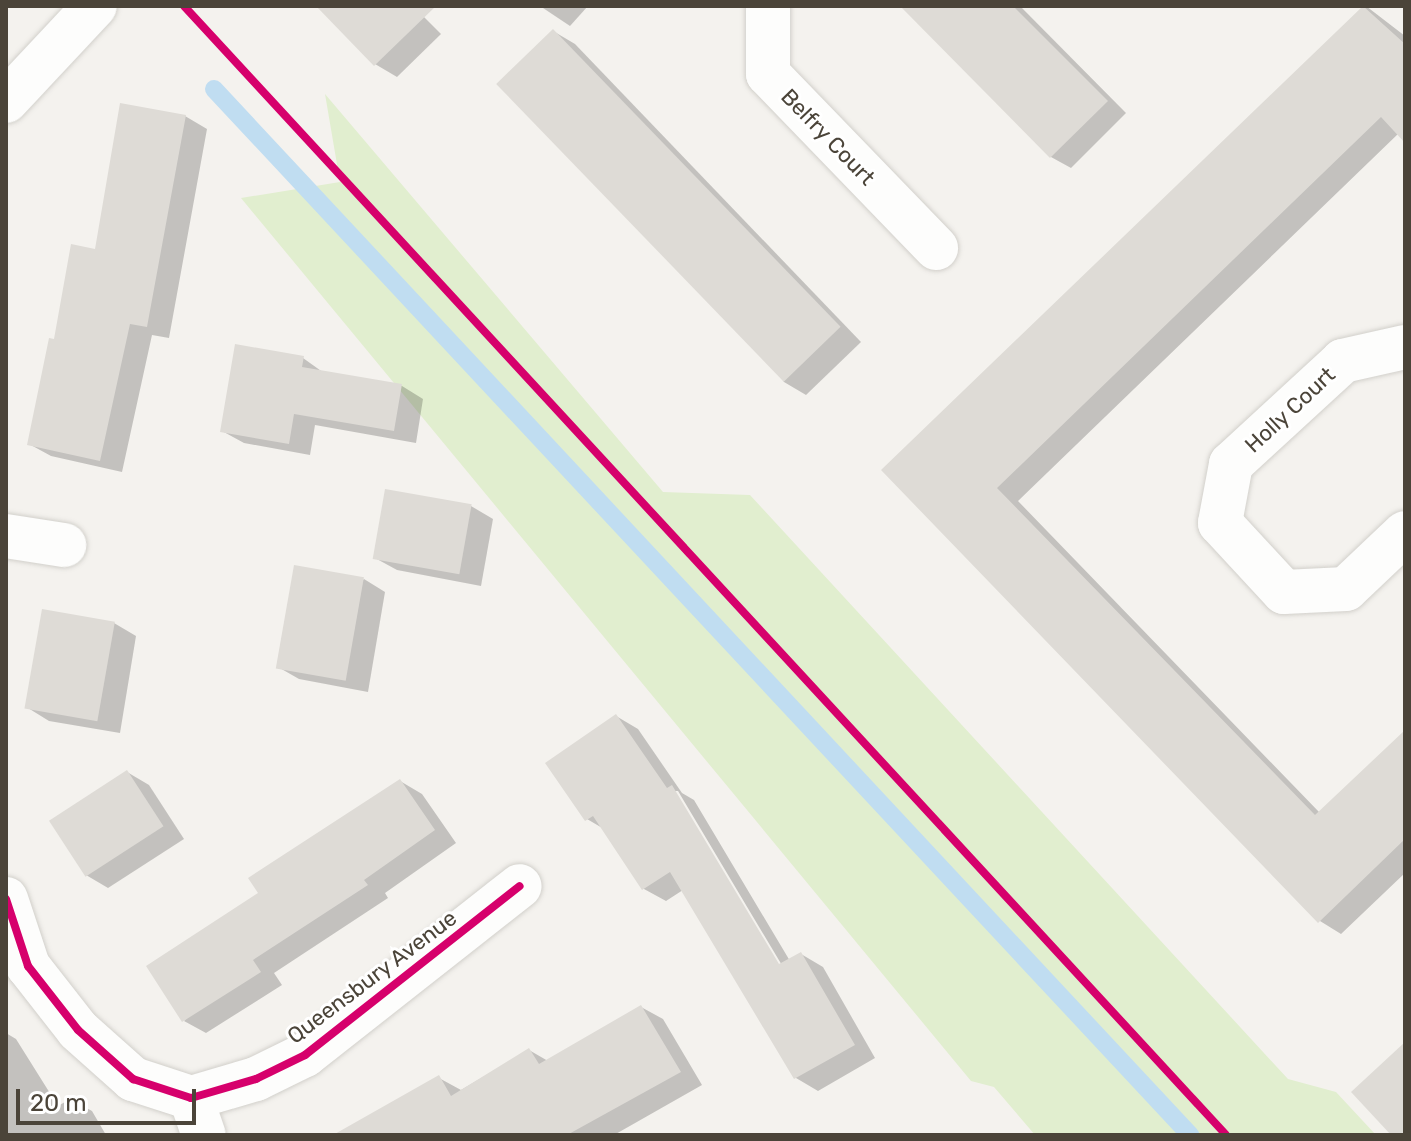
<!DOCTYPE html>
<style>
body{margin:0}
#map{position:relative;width:1411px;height:1141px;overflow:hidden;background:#f4f2ee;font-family:Rubik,sans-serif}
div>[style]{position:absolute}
.green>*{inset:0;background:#e1eecf}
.shadow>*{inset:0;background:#0003}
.stream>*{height:18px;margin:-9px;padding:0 9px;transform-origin:9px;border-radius:9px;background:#c0ddf1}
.building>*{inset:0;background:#dedbd6;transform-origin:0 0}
.roads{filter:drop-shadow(0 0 2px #d2d0cb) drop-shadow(0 0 2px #d2d0cb)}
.minor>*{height:44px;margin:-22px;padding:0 22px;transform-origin:22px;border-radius:22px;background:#fdfdfc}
.cycleway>*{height:8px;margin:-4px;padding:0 4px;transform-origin:4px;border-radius:4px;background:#d6006c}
span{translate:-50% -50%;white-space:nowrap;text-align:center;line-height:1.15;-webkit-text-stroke:6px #fff;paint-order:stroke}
.street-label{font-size:22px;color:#4b4439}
.frame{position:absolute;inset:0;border:8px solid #4b4439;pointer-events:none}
.scale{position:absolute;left:16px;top:1089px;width:180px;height:36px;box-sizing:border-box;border:4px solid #4b4439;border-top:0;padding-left:10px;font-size:24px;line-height:28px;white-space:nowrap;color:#4b4439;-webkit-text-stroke:6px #fff;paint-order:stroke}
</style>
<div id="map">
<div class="green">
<div style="clip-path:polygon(325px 94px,663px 492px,750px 495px,1288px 1079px,1336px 1092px,1376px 1135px,1035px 1135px,994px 1087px,971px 1081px,241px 198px,340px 182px)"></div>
</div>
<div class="shadow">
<div style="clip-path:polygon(319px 6px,413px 6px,441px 34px,397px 77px,375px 64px)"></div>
<div style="clip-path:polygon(540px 6px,588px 6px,570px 26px)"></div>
<div style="clip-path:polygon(902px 6px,1020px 6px,1126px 113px,1071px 168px,1051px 157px)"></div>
<div style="clip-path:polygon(1366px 6px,1405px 36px,1405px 140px,1399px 133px,1018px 501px,1320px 813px,1405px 732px,1405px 873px,1341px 934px,1320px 921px,884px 470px)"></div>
<div style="clip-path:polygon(553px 31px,575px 44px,861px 342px,806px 395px,784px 382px)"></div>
<div style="clip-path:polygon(185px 116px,207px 129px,169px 338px,152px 335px,122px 472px,51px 456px,29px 444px,56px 341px)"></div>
<div style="clip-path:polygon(303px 358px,324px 373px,402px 386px,423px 399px,416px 443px,315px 425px,310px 455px,244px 443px,222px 431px)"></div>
<div style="clip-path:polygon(471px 506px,493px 519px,481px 586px,397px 570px,375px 558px)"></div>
<div style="clip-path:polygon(364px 579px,385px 592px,368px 692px,299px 679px,278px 667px)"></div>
<div style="clip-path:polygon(114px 623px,136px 636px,120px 733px,49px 721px,28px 708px)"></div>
<div style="clip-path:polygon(evenodd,616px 716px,638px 729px,682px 793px,694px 800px,790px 961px,801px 954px,823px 967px,875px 1058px,818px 1091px,796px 1078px,683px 890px,666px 901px,644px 889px,604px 829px,587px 819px,616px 716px,674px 791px,678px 791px,786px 972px,783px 974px,674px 791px)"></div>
<div style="clip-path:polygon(127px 772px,149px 785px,184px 839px,108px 888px,86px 875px)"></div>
<div style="clip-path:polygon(400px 781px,422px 794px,456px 843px,385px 893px,388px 898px,274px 973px,282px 985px,206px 1033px,184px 1021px)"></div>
<div style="clip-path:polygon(641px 1007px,663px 1019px,702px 1085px,614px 1135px,341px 1135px,439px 1078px,461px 1090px,529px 1050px,548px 1061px)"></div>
<div style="clip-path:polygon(6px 1033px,16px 1039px,58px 1106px,70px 1099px,92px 1111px,106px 1135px,6px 1135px)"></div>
</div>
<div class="stream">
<div style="left:214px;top:89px;width:1431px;rotate:46.98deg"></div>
</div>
<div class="building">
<div style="clip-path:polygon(316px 6px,436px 6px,374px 66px)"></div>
<div style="clip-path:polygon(900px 6px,1013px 6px,1108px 101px,1050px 158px)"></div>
<div style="clip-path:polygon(1363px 6px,1405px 44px,1405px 143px,1381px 117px,997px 488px,1315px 815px,1405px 730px,1405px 839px,1318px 923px,881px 470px)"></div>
<div style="left:553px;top:29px;width:414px;height:79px;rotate:46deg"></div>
<div style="clip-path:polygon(120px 103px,186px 115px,147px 327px,130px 324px,100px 461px,27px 445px,49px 338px,54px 339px,71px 244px,95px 249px)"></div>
<div style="clip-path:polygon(235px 344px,304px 356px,302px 367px,402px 384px,394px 431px,294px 414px,289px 444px,220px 432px)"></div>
<div style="left:385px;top:489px;width:88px;height:71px;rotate:10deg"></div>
<div style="left:294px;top:565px;width:71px;height:105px;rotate:10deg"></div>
<div style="left:42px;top:609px;width:74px;height:101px;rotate:10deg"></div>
<div style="clip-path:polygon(616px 714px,667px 788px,672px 785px,779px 964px,801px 952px,855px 1045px,794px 1079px,670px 872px,642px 890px,593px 816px,585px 821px,545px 763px)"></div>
<div style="left:127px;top:770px;width:67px;height:93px;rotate:57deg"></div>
<div style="clip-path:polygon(400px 779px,435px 830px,364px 880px,368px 885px,253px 960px,261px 972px,182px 1022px,146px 966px,258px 893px,248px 878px)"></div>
<div style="clip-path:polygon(641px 1005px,681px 1072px,567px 1135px,333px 1135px,439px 1075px,451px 1096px,529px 1048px,539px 1064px)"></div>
<div style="clip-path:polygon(1405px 1042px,1405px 1135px,1391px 1135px,1351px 1092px)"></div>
</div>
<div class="roads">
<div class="minor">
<div style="left:768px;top:6px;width:68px;rotate:90deg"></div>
<div style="left:768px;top:74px;width:242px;rotate:46deg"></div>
<div style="left:6px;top:101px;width:130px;rotate:-46.9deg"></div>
<div style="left:1405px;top:347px;width:64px;rotate:167.3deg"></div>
<div style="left:1343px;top:361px;width:152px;rotate:137.4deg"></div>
<div style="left:1231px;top:464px;width:60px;rotate:100.6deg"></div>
<div style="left:1220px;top:523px;width:94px;rotate:47.2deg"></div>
<div style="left:1284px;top:592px;width:62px;rotate:-2.8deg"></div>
<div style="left:1346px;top:589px;width:81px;rotate:-43.5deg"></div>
<div style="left:6px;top:536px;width:59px;rotate:8.8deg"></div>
<div style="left:6px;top:899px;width:71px;rotate:71.8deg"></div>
<div style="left:28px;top:966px;width:81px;rotate:52deg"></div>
<div style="left:78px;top:1030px;width:74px;rotate:41.7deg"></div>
<div style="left:133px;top:1079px;width:61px;rotate:18.1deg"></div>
<div style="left:191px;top:1098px;width:68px;rotate:-16.3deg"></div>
<div style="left:256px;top:1079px;width:55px;rotate:-26.1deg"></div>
<div style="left:305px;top:1055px;width:273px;rotate:-38.2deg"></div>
<div style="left:191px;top:1098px;width:39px;rotate:71deg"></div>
</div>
</div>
<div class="cycleway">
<div style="left:184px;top:6px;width:1536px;rotate:47.29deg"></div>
<div style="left:6px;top:899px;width:71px;rotate:71.8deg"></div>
<div style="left:28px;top:966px;width:81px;rotate:52deg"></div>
<div style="left:78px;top:1030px;width:74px;rotate:41.7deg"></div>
<div style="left:133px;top:1079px;width:61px;rotate:18.1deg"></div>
<div style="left:191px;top:1098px;width:68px;rotate:-16.3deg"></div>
<div style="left:256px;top:1079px;width:55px;rotate:-26.1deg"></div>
<div style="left:305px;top:1055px;width:273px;rotate:-38.2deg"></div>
</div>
<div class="street-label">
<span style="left:828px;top:137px;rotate:46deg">Belfry Court</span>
<span style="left:1290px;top:410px;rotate:-43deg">Holly Court</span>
<span style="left:372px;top:977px;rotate:-37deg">Queensbury Avenue</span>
</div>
<div class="frame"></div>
<div class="scale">20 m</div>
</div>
